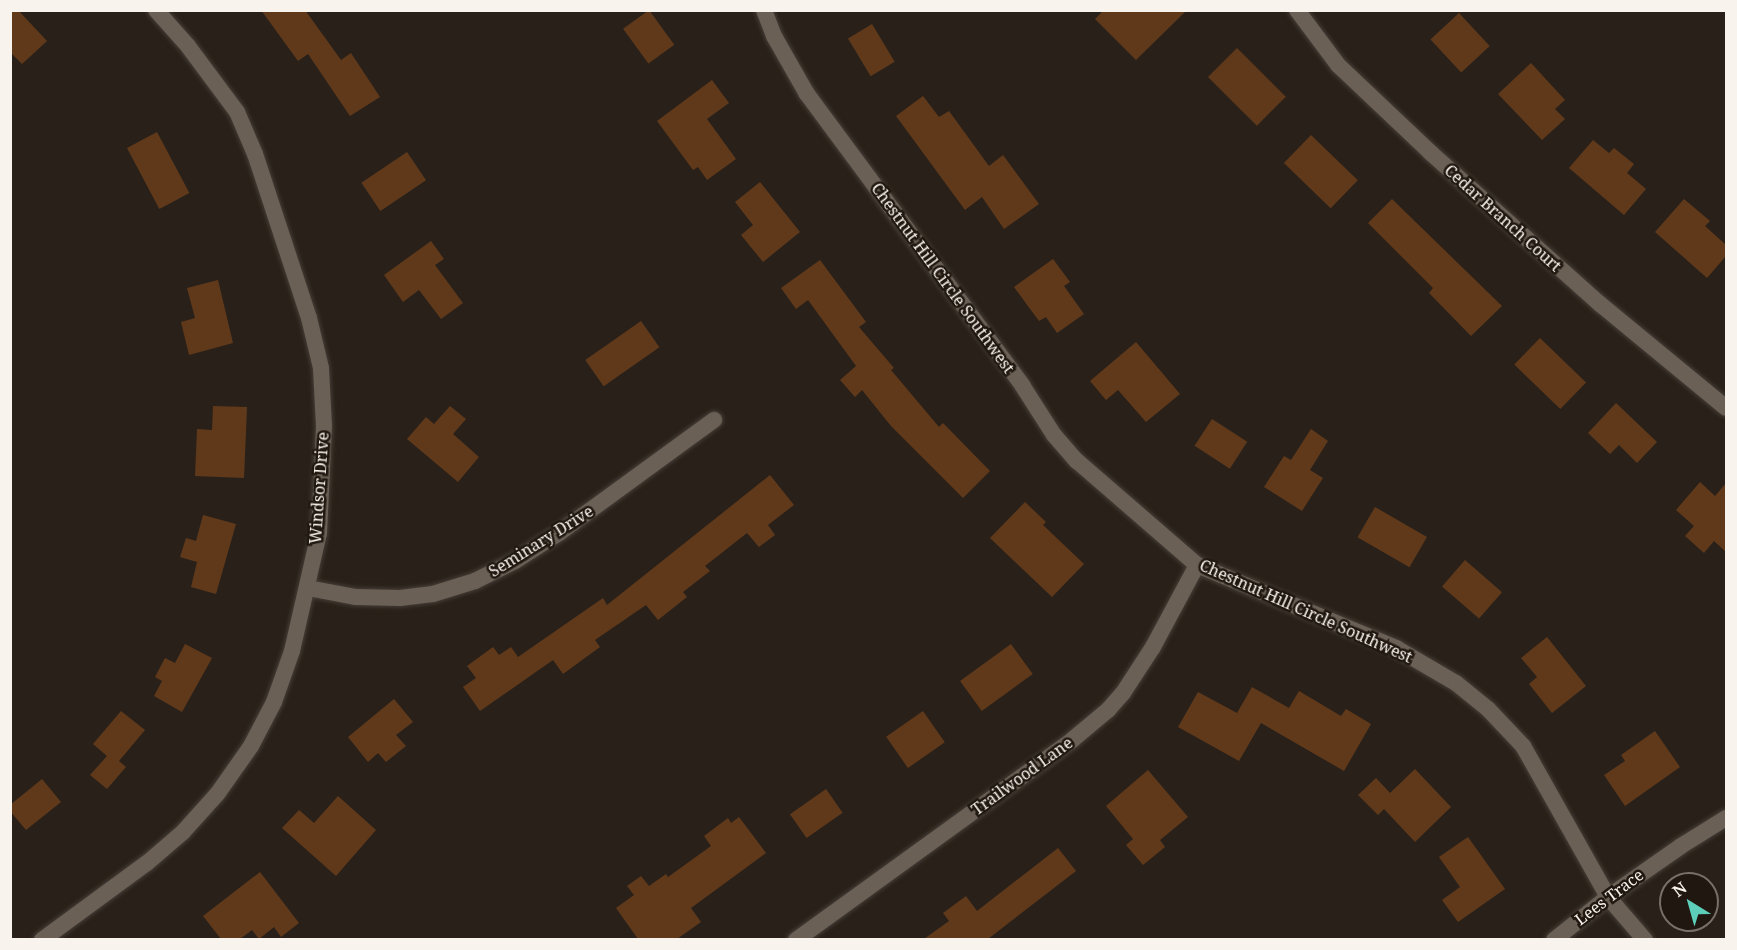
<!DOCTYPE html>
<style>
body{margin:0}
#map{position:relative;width:1737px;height:950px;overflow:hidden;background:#292119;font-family:"Noto Serif",serif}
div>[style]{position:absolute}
.building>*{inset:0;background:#60391b;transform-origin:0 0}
.roads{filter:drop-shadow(0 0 2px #453d37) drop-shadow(0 0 2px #453d37)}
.minor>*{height:16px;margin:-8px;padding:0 8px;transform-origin:8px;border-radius:8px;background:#6a6056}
span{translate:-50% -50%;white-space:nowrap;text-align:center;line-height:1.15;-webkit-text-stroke:5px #201810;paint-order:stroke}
.street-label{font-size:16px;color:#f9f3ed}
.frame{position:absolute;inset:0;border:12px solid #f9f3ed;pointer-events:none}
.north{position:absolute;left:1659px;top:872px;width:60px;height:60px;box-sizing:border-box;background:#201810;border:2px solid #777068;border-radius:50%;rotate:323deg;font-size:16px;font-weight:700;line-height:24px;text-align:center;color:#f9f3ed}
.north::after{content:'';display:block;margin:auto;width:21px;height:27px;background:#5dceb9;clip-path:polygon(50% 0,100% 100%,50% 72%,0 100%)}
</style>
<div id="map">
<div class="building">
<div style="clip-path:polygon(10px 10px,18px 10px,47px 41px,22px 64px,10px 52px)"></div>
<div style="clip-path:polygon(261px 10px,305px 10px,341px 60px,351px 53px,380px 97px,350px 116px,308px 54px,298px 61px)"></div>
<div style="left:649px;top:10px;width:43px;height:32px;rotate:54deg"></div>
<div style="clip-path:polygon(1104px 10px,1187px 10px,1136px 60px,1095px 19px)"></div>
<div style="left:1459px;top:13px;width:45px;height:39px;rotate:47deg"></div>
<div style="left:872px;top:24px;width:44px;height:28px;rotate:59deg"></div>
<div style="left:1237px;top:48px;width:69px;height:41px;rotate:45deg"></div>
<div style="clip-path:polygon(1531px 63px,1565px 100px,1555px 109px,1565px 119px,1542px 140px,1498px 94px)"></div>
<div style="clip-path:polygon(712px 80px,729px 103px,707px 119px,736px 159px,707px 180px,698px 167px,693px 170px,657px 121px)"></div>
<div style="clip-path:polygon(923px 96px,939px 117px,949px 111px,989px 166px,1003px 155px,1039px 204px,1004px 229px,982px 197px,965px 210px,896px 116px)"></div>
<div style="left:157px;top:132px;width:69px;height:34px;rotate:62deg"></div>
<div style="left:1311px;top:135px;width:65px;height:39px;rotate:44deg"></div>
<div style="clip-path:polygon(1593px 140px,1609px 153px,1614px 148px,1634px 164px,1627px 173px,1646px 189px,1624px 215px,1569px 168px)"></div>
<div style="left:407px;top:152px;width:34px;height:55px;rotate:56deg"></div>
<div style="clip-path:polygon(760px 182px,800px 232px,763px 262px,741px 235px,753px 225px,735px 202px)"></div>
<div style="clip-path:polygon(1392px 199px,1502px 306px,1471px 336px,1429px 293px,1433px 288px,1368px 223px)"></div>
<div style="clip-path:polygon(1684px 199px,1710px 221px,1705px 226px,1726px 245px,1726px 256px,1707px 278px,1655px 232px)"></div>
<div style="clip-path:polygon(431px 241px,444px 259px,435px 265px,463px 303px,441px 319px,419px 290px,403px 302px,384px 275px)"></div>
<div style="clip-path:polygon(1053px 259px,1070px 282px,1064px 286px,1084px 314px,1057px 333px,1046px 317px,1039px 321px,1014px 287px)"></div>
<div style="clip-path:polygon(820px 260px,866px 322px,859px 327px,894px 368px,891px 370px,939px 427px,943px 423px,990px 471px,963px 498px,891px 426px,862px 390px,855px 397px,840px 380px,856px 366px,808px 300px,796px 309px,781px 288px)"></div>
<div style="clip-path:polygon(218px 280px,233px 343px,189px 355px,181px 322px,195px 318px,187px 288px)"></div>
<div style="left:641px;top:321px;width:32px;height:68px;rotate:55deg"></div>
<div style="left:1540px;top:338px;width:64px;height:37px;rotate:44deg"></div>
<div style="clip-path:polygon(1136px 342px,1180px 394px,1146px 422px,1118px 390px,1106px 400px,1090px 381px)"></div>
<div style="clip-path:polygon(1616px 403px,1657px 442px,1637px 463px,1619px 445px,1610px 454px,1588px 433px)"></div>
<div style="clip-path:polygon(213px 406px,247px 407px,244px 478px,195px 476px,197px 429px,212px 430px)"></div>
<div style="clip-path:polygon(450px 406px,466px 419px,453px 434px,479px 457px,458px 482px,407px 439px,426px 417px,434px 424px)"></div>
<div style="left:1212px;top:419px;width:42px;height:32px;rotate:33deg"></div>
<div style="clip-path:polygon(1311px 429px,1328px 441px,1310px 470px,1323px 478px,1302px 511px,1264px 487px,1284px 456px,1291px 460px)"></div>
<div style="clip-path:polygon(770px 475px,794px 505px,768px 525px,775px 535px,759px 547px,747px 533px,705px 566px,710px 571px,683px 592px,687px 597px,658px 620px,646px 605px,595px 640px,600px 647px,563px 674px,553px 660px,480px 711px,463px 687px,476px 678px,467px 666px,493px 647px,499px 655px,511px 647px,518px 657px,603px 598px,607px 605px)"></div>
<div style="clip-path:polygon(1700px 482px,1715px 496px,1726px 483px,1726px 552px,1714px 541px,1704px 553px,1685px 536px,1694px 526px,1676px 510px)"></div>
<div style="clip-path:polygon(1025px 502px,1046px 522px,1043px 525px,1084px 564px,1052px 597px,990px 538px)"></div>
<div style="left:1375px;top:507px;width:60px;height:35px;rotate:30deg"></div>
<div style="clip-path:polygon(203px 515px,236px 524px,216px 594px,191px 587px,197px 562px,180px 557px,186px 538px,196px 541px)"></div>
<div style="left:1465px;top:560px;width:49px;height:35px;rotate:41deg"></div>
<div style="clip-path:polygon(1547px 637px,1586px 686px,1552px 713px,1529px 684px,1537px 677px,1521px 658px)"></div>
<div style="clip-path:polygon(185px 644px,212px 658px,182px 712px,154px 696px,162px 681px,155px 677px,165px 658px,175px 663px)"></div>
<div style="left:1011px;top:644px;width:37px;height:63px;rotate:54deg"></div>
<div style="clip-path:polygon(1252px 687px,1289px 708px,1299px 691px,1341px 716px,1346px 709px,1371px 724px,1344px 771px,1261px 723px,1239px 761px,1178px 727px,1198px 692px,1237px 713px)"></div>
<div style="clip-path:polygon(394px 699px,413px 722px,396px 735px,406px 746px,386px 762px,378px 753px,368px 762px,348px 737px)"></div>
<div style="clip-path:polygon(121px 711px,145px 730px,119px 761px,126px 767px,107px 789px,90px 775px,107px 756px,93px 744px)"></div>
<div style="left:923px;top:711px;width:38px;height:45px;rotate:55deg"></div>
<div style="clip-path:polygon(1655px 731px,1680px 767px,1625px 806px,1604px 775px,1625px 761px,1621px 755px)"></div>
<div style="clip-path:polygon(1415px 769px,1451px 807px,1415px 842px,1384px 809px,1378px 815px,1358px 795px,1376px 778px,1390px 793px)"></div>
<div style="clip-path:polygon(1148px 770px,1188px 817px,1160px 840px,1165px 847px,1143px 865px,1126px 845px,1133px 839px,1106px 806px)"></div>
<div style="clip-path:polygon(42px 779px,61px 802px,26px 830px,10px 811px,10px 805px)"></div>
<div style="left:826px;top:789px;width:29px;height:44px;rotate:55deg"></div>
<div style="clip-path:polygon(338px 796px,376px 830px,336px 876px,282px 828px,299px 810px,314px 823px)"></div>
<div style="clip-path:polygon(739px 817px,766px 853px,691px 908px,701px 922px,677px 939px,638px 939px,616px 908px,634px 895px,627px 886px,641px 876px,649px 886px,666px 874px,668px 877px,711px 846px,704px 836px,728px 818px,731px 823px)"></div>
<div style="clip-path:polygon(1468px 837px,1505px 889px,1458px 922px,1442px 900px,1460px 887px,1439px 857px)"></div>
<div style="clip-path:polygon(1058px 848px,1076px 871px,988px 939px,924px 939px,949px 921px,943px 913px,966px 896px,977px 911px)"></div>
<div style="clip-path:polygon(260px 872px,299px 923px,281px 937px,274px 927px,259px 939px,252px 930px,240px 939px,221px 939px,203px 916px)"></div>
</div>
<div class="roads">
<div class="minor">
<div style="left:764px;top:10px;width:28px;rotate:69deg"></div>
<div style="left:774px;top:36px;width:67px;rotate:60.4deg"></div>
<div style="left:807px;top:94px;width:362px;rotate:53.5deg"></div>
<div style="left:1022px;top:385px;width:59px;rotate:57.4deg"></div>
<div style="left:1054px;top:435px;width:35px;rotate:49deg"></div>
<div style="left:1077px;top:461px;width:159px;rotate:40.9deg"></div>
<div style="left:1197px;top:565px;width:216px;rotate:22.6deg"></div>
<div style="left:1396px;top:648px;width:69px;rotate:30.3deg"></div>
<div style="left:1456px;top:683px;width:41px;rotate:39.1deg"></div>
<div style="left:1488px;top:709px;width:51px;rotate:46.6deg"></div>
<div style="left:1523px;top:746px;width:173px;rotate:60.6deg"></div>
<div style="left:1608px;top:897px;width:57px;rotate:49.3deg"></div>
<div style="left:1297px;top:10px;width:69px;rotate:53.3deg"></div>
<div style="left:1338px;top:65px;width:128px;rotate:43.4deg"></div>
<div style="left:1431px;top:153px;width:227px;rotate:41.8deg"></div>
<div style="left:1600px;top:304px;width:163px;rotate:39.5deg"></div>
<div style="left:308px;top:588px;width:49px;rotate:10.6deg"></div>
<div style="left:356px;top:597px;width:44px;rotate:1.3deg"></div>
<div style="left:400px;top:598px;width:33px;rotate:-7deg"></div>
<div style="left:433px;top:594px;width:44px;rotate:-17.2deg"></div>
<div style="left:475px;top:581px;width:45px;rotate:-26.6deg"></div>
<div style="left:515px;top:561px;width:52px;rotate:-32.5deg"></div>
<div style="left:559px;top:533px;width:192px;rotate:-36.1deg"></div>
<div style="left:42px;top:940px;width:130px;rotate:-36.3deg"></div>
<div style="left:147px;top:863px;width:48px;rotate:-40.7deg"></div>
<div style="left:183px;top:832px;width:52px;rotate:-48.1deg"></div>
<div style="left:218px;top:793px;width:57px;rotate:-54.9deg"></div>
<div style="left:251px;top:746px;width:50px;rotate:-62.4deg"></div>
<div style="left:274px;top:702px;width:54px;rotate:-70.6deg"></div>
<div style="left:292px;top:651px;width:121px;rotate:-77.1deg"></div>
<div style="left:319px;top:533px;width:107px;rotate:-87.3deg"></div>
<div style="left:324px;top:426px;width:58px;rotate:-93deg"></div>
<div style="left:321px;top:368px;width:51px;rotate:-103.5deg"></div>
<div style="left:309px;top:318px;width:173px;rotate:-108.2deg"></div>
<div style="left:255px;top:154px;width:46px;rotate:-113.2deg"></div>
<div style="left:237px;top:112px;width:82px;rotate:-126.6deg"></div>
<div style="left:188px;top:46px;width:48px;rotate:-131.6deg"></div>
<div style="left:796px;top:940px;width:341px;rotate:-35.9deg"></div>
<div style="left:1072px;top:740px;width:47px;rotate:-39.8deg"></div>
<div style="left:1108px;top:710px;width:23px;rotate:-49deg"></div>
<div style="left:1123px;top:693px;width:55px;rotate:-56.9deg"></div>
<div style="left:1153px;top:647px;width:93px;rotate:-61.8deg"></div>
<div style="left:1554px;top:940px;width:69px;rotate:-38.5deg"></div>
<div style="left:1608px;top:897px;width:89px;rotate:-34.9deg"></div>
<div style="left:1681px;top:846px;width:53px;rotate:-31.9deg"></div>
</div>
</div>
<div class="street-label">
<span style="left:1503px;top:218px;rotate:42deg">Cedar Branch Court</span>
<span style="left:943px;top:278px;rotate:54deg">Chestnut Hill Circle Southwest</span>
<span style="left:319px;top:488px;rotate:-86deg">Windsor Drive</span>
<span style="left:541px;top:541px;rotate:-32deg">Seminary Drive</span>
<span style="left:1306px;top:611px;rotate:24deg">Chestnut Hill Circle Southwest</span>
<span style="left:1022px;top:776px;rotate:-36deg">Trailwood Lane</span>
<span style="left:1609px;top:897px;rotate:-37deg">Lees Trace</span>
</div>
<div class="frame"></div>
<div class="north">N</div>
</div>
